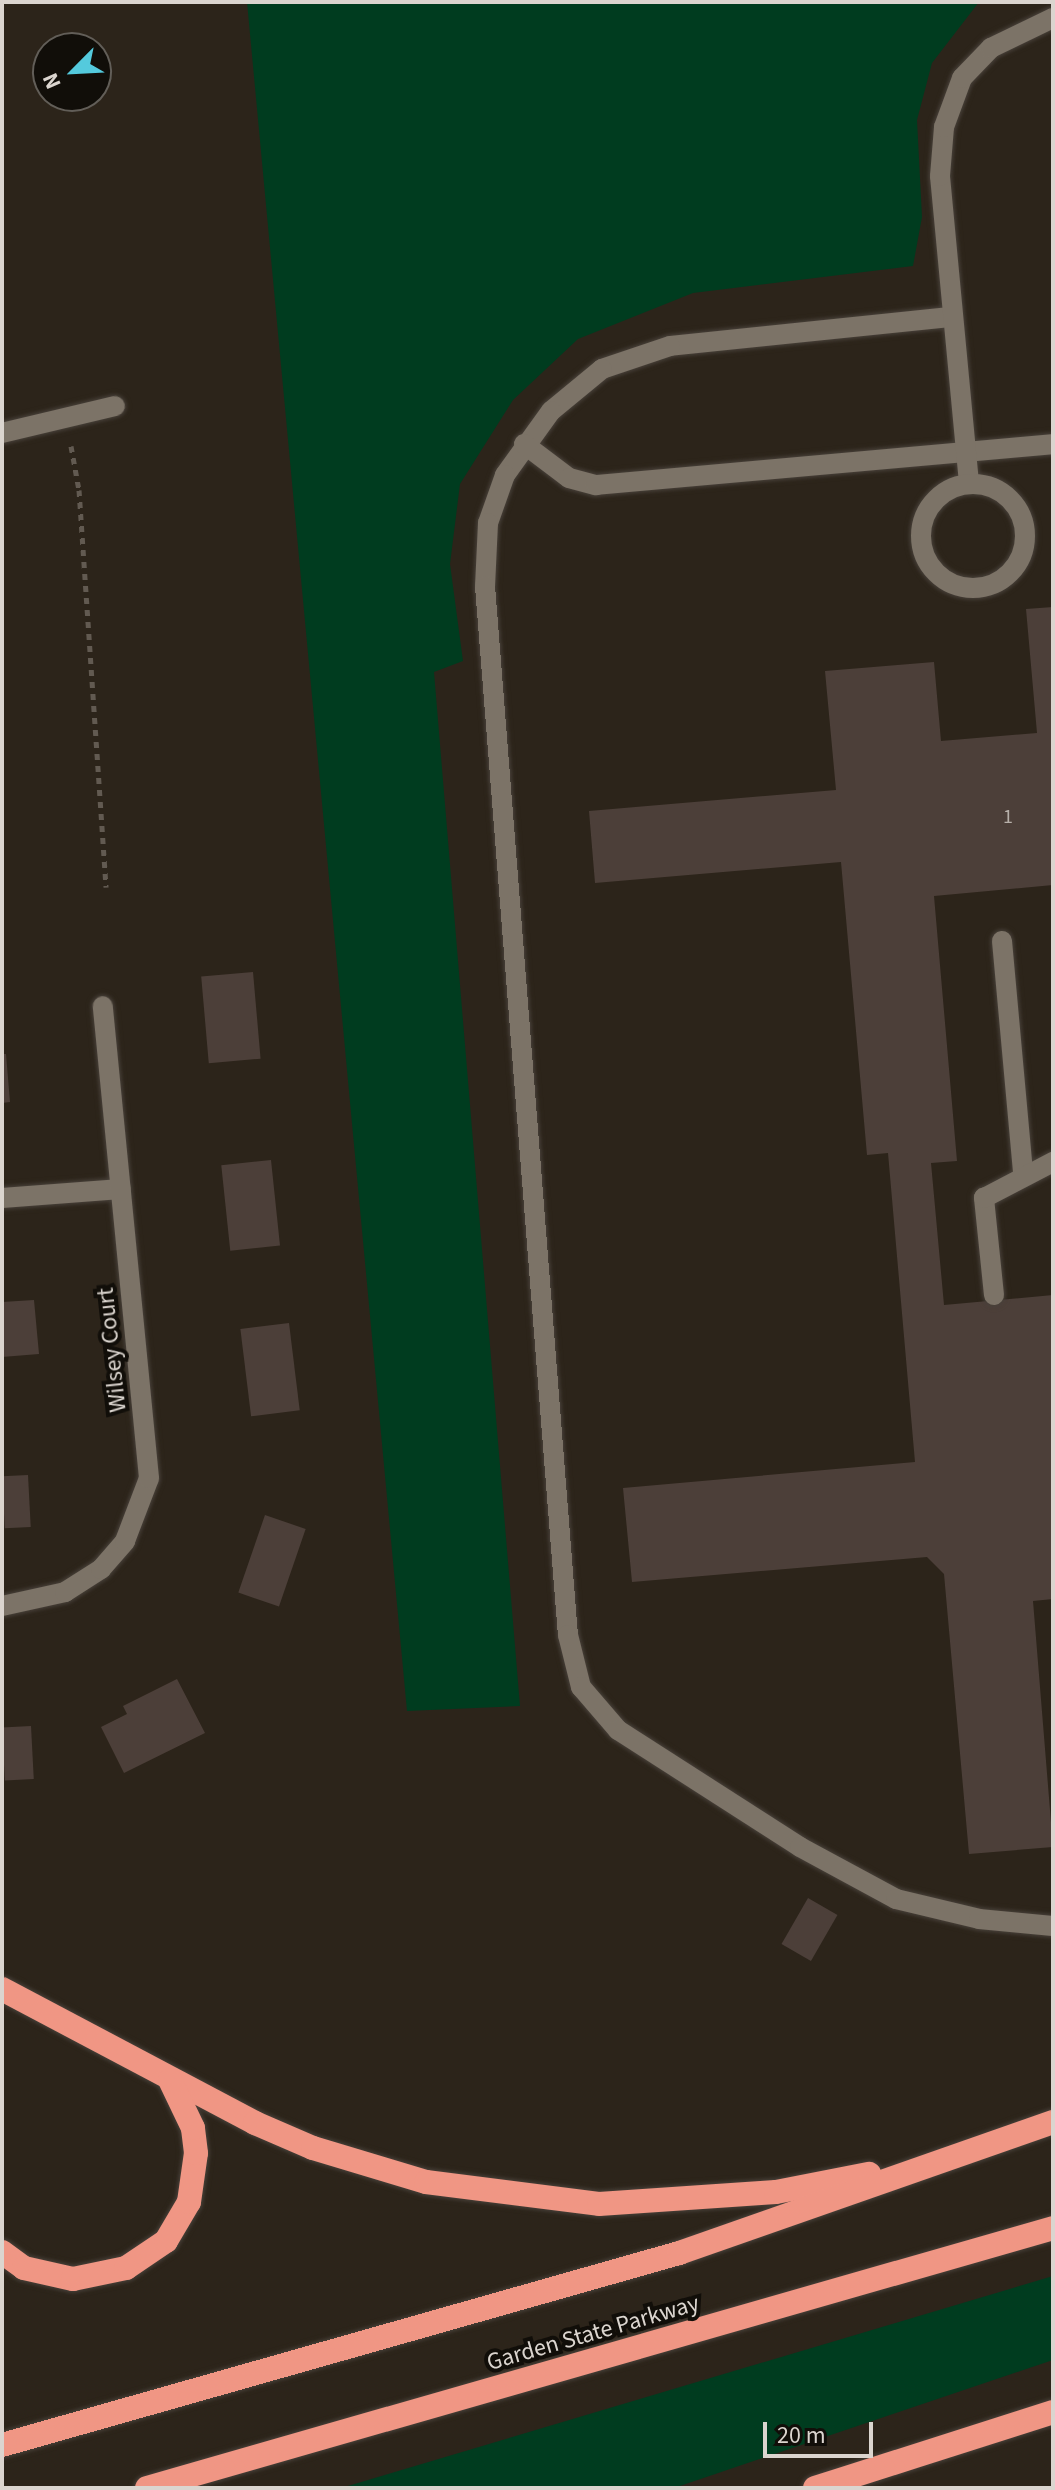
<!DOCTYPE html>
<style>
body{margin:0}
#map{position:relative;width:1055px;height:2490px;overflow:hidden;background:#2c241a;font-family:"Source Sans 3",sans-serif}
div>[style]{position:absolute}
.green>*{inset:0;background:#003c1f}
.building>*{inset:0;background:#4c3f39;transform-origin:0 0}
.path>*{height:5px;margin-top:-2.5px;transform-origin:0;background:repeating-linear-gradient(90deg,#625a51 0 6px,transparent 0 12px)}
.roads{filter:drop-shadow(0 0 2px #48413a) drop-shadow(0 0 2px #48413a)}
.minor>*{height:20px;margin:-10px;padding:0 10px;transform-origin:10px;border-radius:10px;background:#7c7367}
.minor>.ring{margin:-10px;padding:0;box-sizing:content-box;background:none;border:20px solid #7c7367;border-radius:50%}
.highway>*{height:24px;margin:-12px;padding:0 12px;transform-origin:12px;border-radius:12px;background:#f09684}
span{translate:-50% -50%;white-space:nowrap;text-align:center;line-height:1.15;-webkit-text-stroke:8px #110e09;paint-order:stroke}
.number-label{font-size:20px;color:#b7b0aa}
.number-label span{-webkit-text-stroke-width:0}
.street-label{font-size:24px;color:#dbd5cf}
.frame{position:absolute;inset:0;border:4px solid #dbd5cf;pointer-events:none}
.north{position:absolute;left:32px;top:32px;width:80px;height:80px;box-sizing:border-box;background:#110e09;border:2px solid #625e58;border-radius:50%;rotate:246deg;font-size:22px;font-weight:700;line-height:32px;text-align:center;color:#dbd5cf}
.north::after{content:'';display:block;margin:auto;width:28px;height:36px;background:#54cadd;clip-path:polygon(50% 0,100% 100%,50% 72%,0 100%)}
.scale{position:absolute;left:763px;top:2422px;width:110px;height:36px;box-sizing:border-box;border:4px solid #dbd5cf;border-top:0;padding-left:10px;font-size:24px;line-height:28px;white-space:nowrap;color:#dbd5cf;-webkit-text-stroke:6px #110e09;paint-order:stroke}
</style>
<div id="map">
<div class="green">
<div style="clip-path:polygon(247px 2px,979px 2px,932px 63px,917px 120px,922px 217px,913px 266px,693px 293px,578px 339px,513px 400px,460px 484px,450px 564px,463px 661px,434px 672px,520px 1706px,407px 1711px)"></div>
<div style="clip-path:polygon(1053px 2276px,1053px 2360px,674px 2488px,341px 2488px)"></div>
</div>
<div class="building">
<div style="clip-path:polygon(1053px 607px,1053px 885px,934px 896px,957px 1161px,931px 1163px,944px 1305px,1053px 1295px,1053px 1599px,1033px 1601px,1053px 1847px,969px 1854px,944px 1574px,927px 1557px,632px 1582px,623px 1488px,915px 1462px,888px 1153px,867px 1155px,841px 862px,595px 883px,589px 811px,836px 790px,825px 671px,934px 662px,941px 741px,1037px 733px,1026px 609px)"></div>
<div style="left:253px;top:972px;width:87px;height:52px;rotate:85deg"></div>
<div style="clip-path:polygon(2px 1054px,6px 1054px,10px 1102px,2px 1103px)"></div>
<div style="left:271px;top:1160px;width:86px;height:50px;rotate:84deg"></div>
<div style="clip-path:polygon(34px 1300px,39px 1354px,2px 1357px,2px 1302px)"></div>
<div style="left:289px;top:1323px;width:88px;height:49px;rotate:83deg"></div>
<div style="left:28px;top:1475px;width:52px;height:26px;rotate:87deg"></div>
<div style="left:265px;top:1515px;width:43px;height:82px;rotate:19deg"></div>
<div style="clip-path:polygon(177px 1679px,205px 1733px,124px 1773px,101px 1727px,127px 1714px,123px 1706px)"></div>
<div style="left:31px;top:1726px;width:53px;height:29px;rotate:87deg"></div>
<div style="left:808px;top:1898px;width:34px;height:53px;rotate:30deg"></div>
</div>
<div class="path">
<div style="left:71px;top:446px;width:45px;rotate:79.7deg"></div>
<div style="left:79px;top:490px;width:398px;rotate:86.1deg"></div>
</div>
<div class="roads">
<div class="minor">
<div style="left:950px;top:317px;width:281px;rotate:174.1deg"></div>
<div style="left:670px;top:346px;width:72px;rotate:161.3deg"></div>
<div style="left:602px;top:369px;width:66px;rotate:140.5deg"></div>
<div style="left:551px;top:411px;width:79px;rotate:125.7deg"></div>
<div style="left:505px;top:475px;width:51px;rotate:109.5deg"></div>
<div style="left:488px;top:523px;width:63px;rotate:92.7deg"></div>
<div style="left:485px;top:586px;width:1052px;rotate:85.48deg"></div>
<div style="left:568px;top:1635px;width:54px;rotate:76deg"></div>
<div style="left:581px;top:1687px;width:57px;rotate:49.3deg"></div>
<div style="left:618px;top:1730px;width:216px;rotate:32.7deg"></div>
<div style="left:800px;top:1847px;width:109px;rotate:28.4deg"></div>
<div style="left:896px;top:1899px;width:85px;rotate:13.5deg"></div>
<div style="left:979px;top:1919px;width:74px;rotate:5.4deg"></div>
<div style="left:2px;top:433px;width:116px;rotate:-13.4deg"></div>
<div style="left:524px;top:444px;width:56px;rotate:37.1deg"></div>
<div style="left:569px;top:478px;width:28px;rotate:15deg"></div>
<div style="left:596px;top:485px;width:459px;rotate:-5.1deg"></div>
<div style="left:969px;top:483px;width:308px;rotate:-95.4deg"></div>
<div style="left:940px;top:176px;width:49px;rotate:-85.3deg"></div>
<div style="left:944px;top:127px;width:52px;rotate:-69.8deg"></div>
<div style="left:962px;top:78px;width:42px;rotate:-46deg"></div>
<div style="left:991px;top:48px;width:69px;rotate:-25.8deg"></div>
<div class="ring" style="left:921px;top:484px;width:84px;height:84px"></div>
<div style="left:1002px;top:941px;width:234px;rotate:84.8deg"></div>
<div style="left:2px;top:1198px;width:119px;rotate:-4.3deg"></div>
<div style="left:994px;top:1295px;width:98px;rotate:-95.9deg"></div>
<div style="left:984px;top:1198px;width:78px;rotate:-27.6deg"></div>
<div style="left:2px;top:1606px;width:65px;rotate:-12.5deg"></div>
<div style="left:65px;top:1592px;width:43px;rotate:-32.6deg"></div>
<div style="left:101px;top:1569px;width:37px;rotate:-49deg"></div>
<div style="left:125px;top:1541px;width:67px;rotate:-69.1deg"></div>
<div style="left:149px;top:1478px;width:474px;rotate:-95.6deg"></div>
</div>
<div class="highway">
<div style="left:2px;top:1989px;width:286px;rotate:27.9deg"></div>
<div style="left:255px;top:2123px;width:63px;rotate:23.3deg"></div>
<div style="left:313px;top:2148px;width:118px;rotate:16.7deg"></div>
<div style="left:426px;top:2182px;width:174px;rotate:7.2deg"></div>
<div style="left:599px;top:2204px;width:177px;rotate:-3.9deg"></div>
<div style="left:776px;top:2192px;width:95px;rotate:-11deg"></div>
<div style="left:2px;top:2252px;width:27px;rotate:36deg"></div>
<div style="left:24px;top:2268px;width:50px;rotate:12.7deg"></div>
<div style="left:73px;top:2279px;width:54px;rotate:-11.7deg"></div>
<div style="left:126px;top:2268px;width:48px;rotate:-34deg"></div>
<div style="left:166px;top:2241px;width:45px;rotate:-59.5deg"></div>
<div style="left:189px;top:2202px;width:49px;rotate:-81.9deg"></div>
<div style="left:196px;top:2153px;width:25px;rotate:-97deg"></div>
<div style="left:193px;top:2128px;width:53px;rotate:-115.6deg"></div>
<div style="left:2px;top:2445px;width:704px;rotate:-15.83deg"></div>
<div style="left:679px;top:2253px;width:396px;rotate:-19.3deg"></div>
<div style="left:147px;top:2488px;width:943px;rotate:-16.01deg"></div>
<div style="left:815px;top:2488px;width:250px;rotate:-17.7deg"></div>
</div>
</div>
<div class="number-label">
<span style="left:1008px;top:817px">1</span>
</div>
<div class="street-label">
<span style="left:112px;top:1350px;rotate:-96deg">Wilsey Court</span>
<span style="left:593px;top:2333px;rotate:-16deg">Garden State Parkway</span>
</div>
<div class="frame"></div>
<div class="north">N</div>
<div class="scale">20 m</div>
</div>
